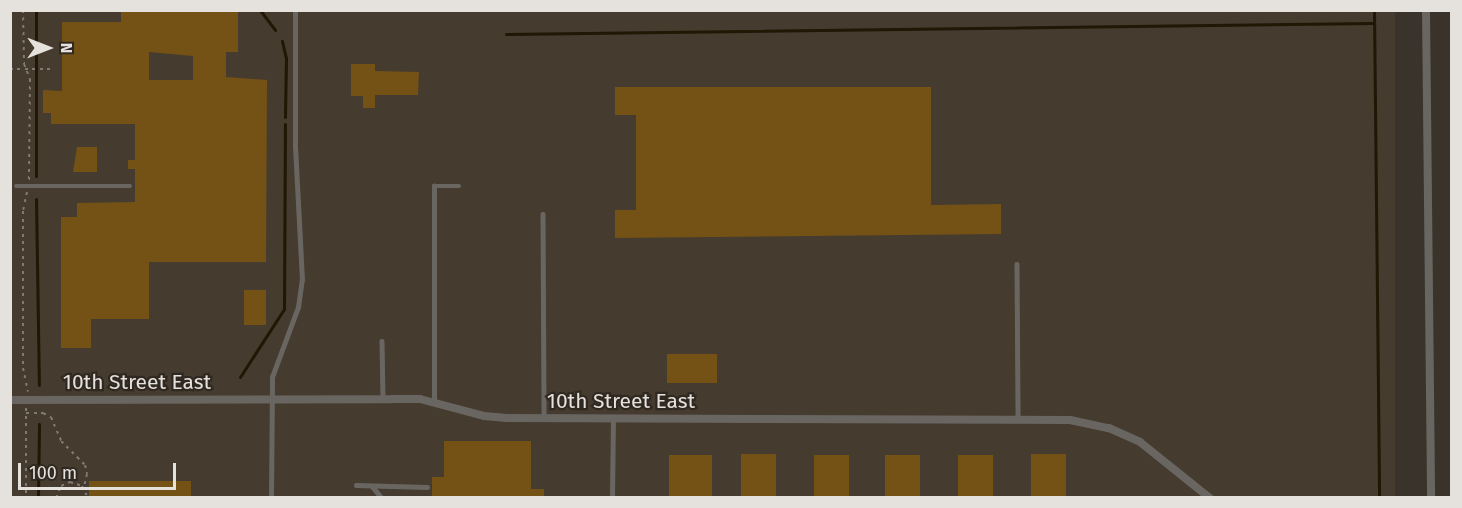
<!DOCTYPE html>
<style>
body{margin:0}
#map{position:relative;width:1462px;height:508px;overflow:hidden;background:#39332b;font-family:"Fira Sans",sans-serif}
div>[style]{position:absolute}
.built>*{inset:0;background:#453b2f;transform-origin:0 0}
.stream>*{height:3px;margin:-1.5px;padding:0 1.5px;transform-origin:1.5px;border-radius:1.5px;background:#221605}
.building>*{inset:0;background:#745216;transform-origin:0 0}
.path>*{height:2px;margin-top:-1px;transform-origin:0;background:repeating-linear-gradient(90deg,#7f7a73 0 3px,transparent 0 7.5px)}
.lane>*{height:4.5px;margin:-2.25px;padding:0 2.25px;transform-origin:2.25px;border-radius:2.25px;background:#696662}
.street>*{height:8px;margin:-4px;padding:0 4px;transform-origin:4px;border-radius:4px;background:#696662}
span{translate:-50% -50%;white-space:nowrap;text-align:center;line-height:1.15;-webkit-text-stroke:4.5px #2f2921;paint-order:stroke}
.street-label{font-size:21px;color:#e5e1dc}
.frame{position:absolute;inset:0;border:12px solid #e5e1dc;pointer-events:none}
.north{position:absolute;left:18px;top:18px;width:60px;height:60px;-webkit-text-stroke:4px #2f2921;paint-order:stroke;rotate:90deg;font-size:16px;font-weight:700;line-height:24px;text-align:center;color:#e5e1dc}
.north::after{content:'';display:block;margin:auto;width:21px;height:27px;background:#e5e1dc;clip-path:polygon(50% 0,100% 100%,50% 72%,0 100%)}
.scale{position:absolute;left:18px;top:463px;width:158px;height:27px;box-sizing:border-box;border:3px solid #e5e1dc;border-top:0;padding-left:8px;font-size:18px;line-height:21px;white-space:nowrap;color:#e5e1dc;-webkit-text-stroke:4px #2f2921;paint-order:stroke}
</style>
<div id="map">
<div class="built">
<div style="left:10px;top:11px;width:1385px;height:486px"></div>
</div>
<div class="stream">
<div style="left:260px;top:10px;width:25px;rotate:53deg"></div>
<div style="left:1374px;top:10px;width:488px;rotate:89.4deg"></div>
<div style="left:506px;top:34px;width:868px;rotate:-0.73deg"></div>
<div style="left:282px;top:41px;width:17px;rotate:77deg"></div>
<div style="left:286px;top:58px;width:59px;rotate:91deg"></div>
<div style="left:36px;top:176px;width:166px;rotate:-90deg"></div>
<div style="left:36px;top:199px;width:186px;rotate:89.1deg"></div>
<div style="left:240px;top:377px;width:81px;rotate:-57.1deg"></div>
<div style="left:284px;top:309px;width:185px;rotate:-89.7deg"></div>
<div style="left:38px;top:498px;width:74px;rotate:-89.2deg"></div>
</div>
<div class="building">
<div style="clip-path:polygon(evenodd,121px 10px,238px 10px,238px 52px,226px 52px,226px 77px,267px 80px,266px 262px,149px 262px,149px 319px,91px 319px,91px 348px,61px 348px,61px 217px,77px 217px,77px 203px,135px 202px,135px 169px,128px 169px,128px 160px,135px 160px,135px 124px,51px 124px,51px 113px,43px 113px,43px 90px,62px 91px,62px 22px,121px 22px,121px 10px,149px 52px,193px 56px,193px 80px,149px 80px,149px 52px)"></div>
<div style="clip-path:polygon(351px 64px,375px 64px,375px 71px,419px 72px,418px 95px,375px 95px,375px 108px,363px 108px,363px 96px,351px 96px)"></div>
<div style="clip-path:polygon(615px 87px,931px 87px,931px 205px,1001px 204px,1001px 234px,615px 238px,615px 210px,636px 210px,636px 115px,615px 115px)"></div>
<div style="clip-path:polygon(77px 147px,97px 147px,97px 172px,73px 172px)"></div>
<div style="left:244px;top:290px;width:22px;height:35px"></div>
<div style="left:717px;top:354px;width:29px;height:50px;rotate:90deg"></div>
<div style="clip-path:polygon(444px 441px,531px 441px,531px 489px,544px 489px,544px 498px,432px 498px,432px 477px,444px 477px)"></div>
<div style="left:741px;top:454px;width:35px;height:44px"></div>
<div style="left:1031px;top:454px;width:35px;height:44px"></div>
<div style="left:669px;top:455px;width:43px;height:43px"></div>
<div style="left:814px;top:455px;width:35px;height:43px"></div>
<div style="left:885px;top:455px;width:35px;height:43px"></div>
<div style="left:958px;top:455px;width:35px;height:43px"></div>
<div style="left:89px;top:481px;width:102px;height:17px"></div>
</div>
<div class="path">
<div style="left:23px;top:10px;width:54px;rotate:88.9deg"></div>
<div style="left:24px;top:64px;width:16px;rotate:68deg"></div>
<div style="left:30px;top:79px;width:101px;rotate:90.6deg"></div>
<div style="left:10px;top:69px;width:42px"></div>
<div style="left:27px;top:192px;width:19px;rotate:102deg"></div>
<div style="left:23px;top:211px;width:157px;rotate:90deg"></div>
<div style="left:23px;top:368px;width:24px;rotate:78deg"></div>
<div style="left:26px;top:408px;width:90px;rotate:90deg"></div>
<div style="left:26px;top:413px;width:17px"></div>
<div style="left:43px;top:413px;width:9px;rotate:27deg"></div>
<div style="left:51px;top:417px;width:26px;rotate:67deg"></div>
<div style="left:61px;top:441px;width:34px;rotate:45deg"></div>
<div style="left:85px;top:465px;width:9px;rotate:77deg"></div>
<div style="left:87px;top:474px;width:13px;rotate:103deg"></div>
<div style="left:56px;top:498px;width:13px;rotate:-67deg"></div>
<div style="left:61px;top:486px;width:10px;rotate:-24deg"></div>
<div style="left:70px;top:482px;width:13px;rotate:18deg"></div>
<div style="left:82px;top:486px;width:13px;rotate:63deg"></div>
</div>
<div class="lane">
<div style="left:16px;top:186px;width:114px"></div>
<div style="left:543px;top:214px;width:204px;rotate:89.7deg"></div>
<div style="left:1017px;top:264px;width:155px;rotate:89.6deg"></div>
<div style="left:382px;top:341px;width:58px;rotate:89deg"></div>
<div style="left:434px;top:402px;width:216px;rotate:-90deg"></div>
<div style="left:434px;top:186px;width:25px"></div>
<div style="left:356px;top:485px;width:71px;rotate:1.6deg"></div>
<div style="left:372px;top:486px;width:16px;rotate:50deg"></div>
<div style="left:271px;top:498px;width:121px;rotate:-89.5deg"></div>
<div style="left:272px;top:377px;width:75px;rotate:-69.6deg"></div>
<div style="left:298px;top:307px;width:27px;rotate:-82deg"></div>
<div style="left:302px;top:280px;width:132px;rotate:-93deg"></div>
<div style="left:295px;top:148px;width:138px;rotate:-90deg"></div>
<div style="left:612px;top:498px;width:80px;rotate:-89.3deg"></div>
</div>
<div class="street">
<div style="left:1426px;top:10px;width:488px;rotate:89.4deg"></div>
<div style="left:10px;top:400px;width:382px;rotate:-0.1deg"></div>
<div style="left:392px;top:399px;width:28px"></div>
<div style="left:420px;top:399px;width:66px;rotate:14.9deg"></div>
<div style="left:484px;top:416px;width:23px;rotate:5deg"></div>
<div style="left:507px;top:418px;width:563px;rotate:0.2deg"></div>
<div style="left:1070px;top:420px;width:40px;rotate:12deg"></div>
<div style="left:1109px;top:428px;width:34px;rotate:24deg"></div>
<div style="left:1140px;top:442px;width:90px;rotate:38.7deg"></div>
</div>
<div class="street-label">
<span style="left:137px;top:382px">10th Street East</span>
<span style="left:621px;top:401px">10th Street East</span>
</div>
<div class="frame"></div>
<div class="north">N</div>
<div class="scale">100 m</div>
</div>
